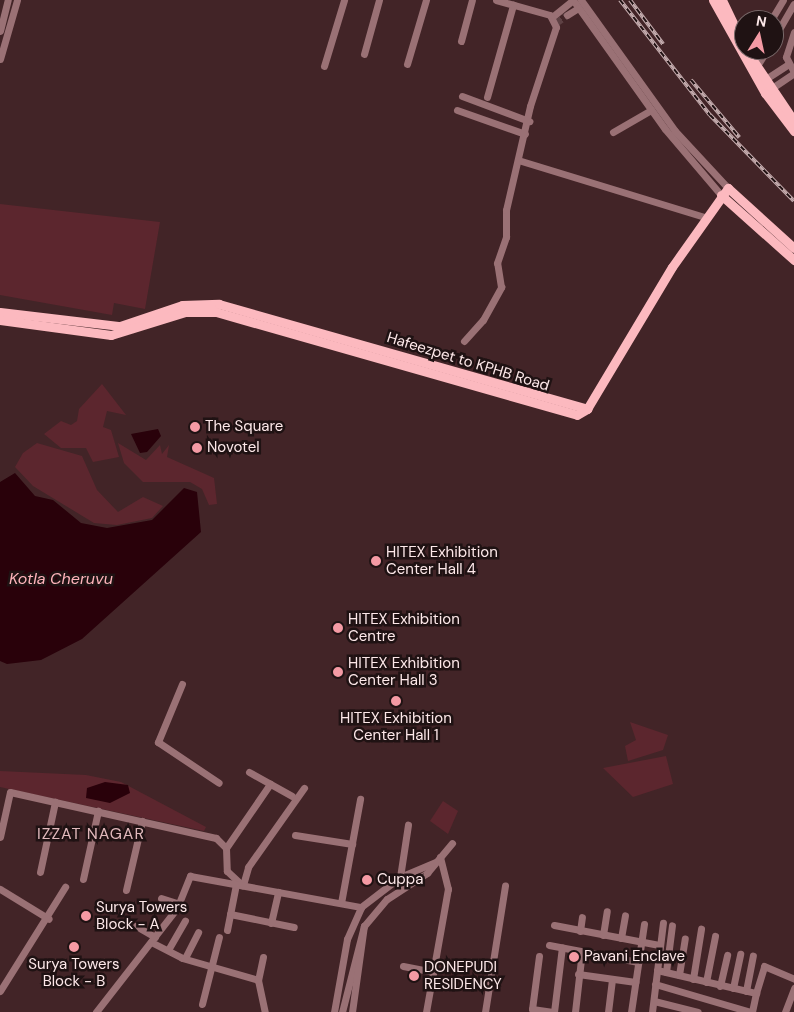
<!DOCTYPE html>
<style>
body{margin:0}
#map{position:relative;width:794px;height:1012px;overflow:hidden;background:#422427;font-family:"DM Sans",sans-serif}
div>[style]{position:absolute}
.green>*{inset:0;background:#5c262e}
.water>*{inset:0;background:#29010a}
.minor-tunnel>*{height:7px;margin-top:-3.5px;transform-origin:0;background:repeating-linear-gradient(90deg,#5e4144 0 7px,transparent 0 10.5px)}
.minor>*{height:7px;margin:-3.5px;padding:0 3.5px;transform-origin:3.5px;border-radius:3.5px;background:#9a7175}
.major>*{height:9px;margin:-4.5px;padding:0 4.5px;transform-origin:4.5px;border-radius:4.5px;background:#fcb9bf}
.rail>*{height:4px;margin-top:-2px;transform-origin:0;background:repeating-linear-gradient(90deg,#1f1213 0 5.5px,#c5adaf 0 11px);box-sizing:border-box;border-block:1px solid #c5adaf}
.dots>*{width:14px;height:14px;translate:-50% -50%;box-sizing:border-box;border:2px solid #1f1213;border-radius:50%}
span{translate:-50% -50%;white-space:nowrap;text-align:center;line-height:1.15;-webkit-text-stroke:5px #1f1213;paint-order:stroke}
.street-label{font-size:15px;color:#fde8e9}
.poi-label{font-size:15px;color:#fde8e9}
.left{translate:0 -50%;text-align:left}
.water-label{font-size:16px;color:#feb4bb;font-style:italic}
.neighbourhood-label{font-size:16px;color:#e1b9bc;letter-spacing:1px}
.north{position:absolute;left:734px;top:10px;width:50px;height:50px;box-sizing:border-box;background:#1f1213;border:1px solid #786869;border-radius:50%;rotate:10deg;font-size:14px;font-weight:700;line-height:20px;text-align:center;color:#fde8e9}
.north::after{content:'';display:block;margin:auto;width:18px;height:22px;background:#f49aa4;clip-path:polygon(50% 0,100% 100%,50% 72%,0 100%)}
</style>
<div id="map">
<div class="green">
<div style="clip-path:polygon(0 204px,160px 222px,145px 309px,114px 303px,112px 315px,0 295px)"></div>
<div style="clip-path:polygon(102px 384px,126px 415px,107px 411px,103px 427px,111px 430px,119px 457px,93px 462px,86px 448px,61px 448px,44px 434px,61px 421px,71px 425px,77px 421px,79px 409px)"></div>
<div style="clip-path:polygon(37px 443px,82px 456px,97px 490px,118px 512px,143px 497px,163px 506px,152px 518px,117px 525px,94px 523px,33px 486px,15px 467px,23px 453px)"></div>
<div style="clip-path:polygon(118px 443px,146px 460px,160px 445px,162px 454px,169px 445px,167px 457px,214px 478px,217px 504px,209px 505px,202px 489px,190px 482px,143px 482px,124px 463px)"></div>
<div style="clip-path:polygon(630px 722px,668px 735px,663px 750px,628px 761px,625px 746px,636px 740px)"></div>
<div style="clip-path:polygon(666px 756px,673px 784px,633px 797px,603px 768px)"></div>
<div style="clip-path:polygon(0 771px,86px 775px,121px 782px,206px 827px,204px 831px,0 787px)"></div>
<div style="clip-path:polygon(443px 801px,458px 811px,448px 834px,430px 821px)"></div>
</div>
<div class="water">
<div style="clip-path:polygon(158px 429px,161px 436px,147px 452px,140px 453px,131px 434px)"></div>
<div style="clip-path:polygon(15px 473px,35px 496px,53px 500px,81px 523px,107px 528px,152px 520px,184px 488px,197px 492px,201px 532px,82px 639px,41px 660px,7px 664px,0 661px,0 482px)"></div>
<div style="clip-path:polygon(105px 782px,128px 785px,130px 793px,110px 803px,86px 798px,87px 788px)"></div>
</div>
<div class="minor-tunnel">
<div style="left:556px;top:23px;width:14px;rotate:-36deg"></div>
</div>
<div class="minor">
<div style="left:573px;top:0;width:158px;rotate:54.5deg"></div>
<div style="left:665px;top:129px;width:87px;rotate:49.7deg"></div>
<div style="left:581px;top:0;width:161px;rotate:54.3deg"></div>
<div style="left:675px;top:131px;width:78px;rotate:47.1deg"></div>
<div style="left:567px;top:15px;width:13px;rotate:-32deg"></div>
<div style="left:552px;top:17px;width:27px;rotate:-39deg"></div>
<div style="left:771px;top:20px;width:23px;rotate:-59deg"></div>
<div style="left:0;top:31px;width:32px;rotate:-76deg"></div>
<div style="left:794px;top:32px;width:26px;rotate:108deg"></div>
<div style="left:786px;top:57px;width:17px;rotate:62deg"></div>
<div style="left:774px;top:38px;width:39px;rotate:-60deg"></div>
<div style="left:461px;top:41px;width:42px;rotate:-75deg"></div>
<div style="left:364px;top:54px;width:56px;rotate:-74.5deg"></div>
<div style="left:0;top:59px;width:61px;rotate:-73.9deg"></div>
<div style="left:407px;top:64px;width:67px;rotate:-73.5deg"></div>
<div style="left:324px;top:66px;width:69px;rotate:-73.1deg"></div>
<div style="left:755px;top:69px;width:22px;rotate:-58deg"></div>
<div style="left:761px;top:82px;width:33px;rotate:-33deg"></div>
<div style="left:769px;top:90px;width:30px;rotate:-34deg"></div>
<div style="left:462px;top:96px;width:72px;rotate:20.5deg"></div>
<div style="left:487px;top:97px;width:96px;rotate:-74.2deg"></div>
<div style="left:457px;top:110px;width:72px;rotate:19.4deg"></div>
<div style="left:613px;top:132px;width:44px;rotate:-30.1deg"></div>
<div style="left:518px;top:160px;width:195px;rotate:17deg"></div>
<div style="left:464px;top:341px;width:28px;rotate:-48deg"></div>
<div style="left:483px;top:320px;width:38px;rotate:-61deg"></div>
<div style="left:501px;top:287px;width:24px;rotate:-99deg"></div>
<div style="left:497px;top:263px;width:28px;rotate:-71deg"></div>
<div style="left:506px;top:237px;width:27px;rotate:-90deg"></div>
<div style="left:506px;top:210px;width:107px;rotate:-77deg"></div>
<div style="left:530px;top:106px;width:83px;rotate:-71.8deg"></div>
<div style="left:556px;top:27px;width:13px;rotate:-117deg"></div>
<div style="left:550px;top:15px;width:56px;rotate:-164.5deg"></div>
<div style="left:182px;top:684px;width:63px;rotate:112.5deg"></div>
<div style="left:158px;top:742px;width:73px;rotate:33.9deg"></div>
<div style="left:249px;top:772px;width:49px;rotate:29.2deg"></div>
<div style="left:295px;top:835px;width:58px;rotate:9deg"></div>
<div style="left:0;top:837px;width:46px;rotate:-77.5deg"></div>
<div style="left:10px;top:792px;width:211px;rotate:12.6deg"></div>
<div style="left:216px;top:838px;width:14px;rotate:45deg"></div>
<div style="left:226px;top:848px;width:23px;rotate:88deg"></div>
<div style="left:227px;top:871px;width:21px;rotate:43deg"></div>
<div style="left:226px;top:848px;width:78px;rotate:-55.5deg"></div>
<div style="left:40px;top:872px;width:72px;rotate:-77.9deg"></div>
<div style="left:400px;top:877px;width:53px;rotate:-81.3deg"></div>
<div style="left:83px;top:879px;width:70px;rotate:-77.6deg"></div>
<div style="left:243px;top:885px;width:19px;rotate:-74deg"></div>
<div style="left:248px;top:867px;width:97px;rotate:-54.7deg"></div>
<div style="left:0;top:889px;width:57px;rotate:31.5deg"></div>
<div style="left:126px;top:890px;width:71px;rotate:-76.9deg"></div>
<div style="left:161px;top:898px;width:19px;rotate:18deg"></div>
<div style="left:341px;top:903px;width:106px;rotate:-79.6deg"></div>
<div style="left:230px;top:914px;width:65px;rotate:11.5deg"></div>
<div style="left:271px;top:923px;width:32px;rotate:-77deg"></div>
<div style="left:554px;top:925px;width:107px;rotate:10.8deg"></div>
<div style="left:136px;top:926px;width:22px;rotate:30deg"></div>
<div style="left:227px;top:930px;width:47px;rotate:-78.9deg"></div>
<div style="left:580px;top:931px;width:14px;rotate:-82deg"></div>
<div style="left:603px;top:935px;width:24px;rotate:-81deg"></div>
<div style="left:621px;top:938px;width:23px;rotate:-80deg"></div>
<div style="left:151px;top:942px;width:35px;rotate:27deg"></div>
<div style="left:182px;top:958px;width:79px;rotate:16.1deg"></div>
<div style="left:549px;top:945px;width:91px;rotate:10.8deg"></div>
<div style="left:168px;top:950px;width:34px;rotate:-60deg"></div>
<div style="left:539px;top:956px;width:53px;rotate:97.5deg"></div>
<div style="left:532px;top:1009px;width:21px;rotate:8deg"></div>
<div style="left:263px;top:957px;width:24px;rotate:102deg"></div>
<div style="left:258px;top:980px;width:33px;rotate:78deg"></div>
<div style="left:185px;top:958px;width:29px;rotate:-63deg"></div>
<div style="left:403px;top:966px;width:31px;rotate:11deg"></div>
<div style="left:657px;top:970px;width:102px;rotate:13.1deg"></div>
<div style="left:756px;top:993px;width:19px;rotate:102deg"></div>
<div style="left:666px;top:972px;width:47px;rotate:-82.7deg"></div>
<div style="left:578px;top:974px;width:58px;rotate:8deg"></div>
<div style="left:679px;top:975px;width:37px;rotate:-81deg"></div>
<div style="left:693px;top:979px;width:51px;rotate:-80.9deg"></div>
<div style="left:706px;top:982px;width:47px;rotate:-78.9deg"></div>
<div style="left:655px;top:984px;width:100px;rotate:16.3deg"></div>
<div style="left:720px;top:986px;width:32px;rotate:-77deg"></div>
<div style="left:733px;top:988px;width:35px;rotate:-78deg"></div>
<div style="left:0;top:991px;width:123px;rotate:-58deg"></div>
<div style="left:746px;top:991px;width:36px;rotate:-79deg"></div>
<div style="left:756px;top:993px;width:28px;rotate:-73deg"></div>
<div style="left:764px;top:966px;width:33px;rotate:23deg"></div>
<div style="left:654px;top:1001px;width:45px;rotate:14deg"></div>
<div style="left:202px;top:1004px;width:69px;rotate:-75.8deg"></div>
<div style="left:96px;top:1012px;width:132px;rotate:-52.1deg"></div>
<div style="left:177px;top:908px;width:35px;rotate:-68deg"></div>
<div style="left:190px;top:876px;width:174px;rotate:10.3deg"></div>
<div style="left:334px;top:1012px;width:74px;rotate:-79.9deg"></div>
<div style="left:347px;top:939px;width:35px;rotate:-66deg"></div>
<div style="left:361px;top:907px;width:49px;rotate:-37.6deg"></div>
<div style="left:400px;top:877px;width:38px;rotate:-23deg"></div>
<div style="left:342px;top:1012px;width:89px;rotate:-75.7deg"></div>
<div style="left:364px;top:926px;width:35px;rotate:-50deg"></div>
<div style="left:387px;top:899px;width:48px;rotate:-33deg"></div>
<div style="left:427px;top:873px;width:39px;rotate:-50deg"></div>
<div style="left:352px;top:1012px;width:87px;rotate:-82.1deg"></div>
<div style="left:426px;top:1012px;width:125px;rotate:-79.9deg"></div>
<div style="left:448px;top:889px;width:33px;rotate:-104deg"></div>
<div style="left:485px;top:1012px;width:128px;rotate:-81deg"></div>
<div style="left:554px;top:1012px;width:65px;rotate:-83deg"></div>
<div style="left:575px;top:1012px;width:61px;rotate:-83.5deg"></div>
<div style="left:608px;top:1012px;width:33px;rotate:-83deg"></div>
<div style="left:631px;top:1012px;width:89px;rotate:-81.6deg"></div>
<div style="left:652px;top:1012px;width:90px;rotate:-83deg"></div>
<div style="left:785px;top:1012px;width:26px;rotate:-69deg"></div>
</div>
<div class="major">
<div style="left:713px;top:0;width:107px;rotate:60.8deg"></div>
<div style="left:765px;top:93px;width:48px;rotate:52.7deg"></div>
<div style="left:722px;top:0;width:51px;rotate:64.4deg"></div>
<div style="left:746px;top:50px;width:86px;rotate:55.9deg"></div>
<div style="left:721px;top:195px;width:98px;rotate:41.7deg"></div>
<div style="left:0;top:312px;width:121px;rotate:6.7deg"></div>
<div style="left:120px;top:326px;width:65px;rotate:-18.7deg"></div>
<div style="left:182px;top:305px;width:37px;rotate:-2deg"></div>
<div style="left:219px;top:304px;width:383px;rotate:15.9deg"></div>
<div style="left:0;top:320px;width:112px;rotate:7.7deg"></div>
<div style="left:111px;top:335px;width:77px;rotate:-17.3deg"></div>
<div style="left:185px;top:312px;width:31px"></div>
<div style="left:216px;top:312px;width:375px;rotate:15.9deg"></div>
<div style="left:577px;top:415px;width:12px;rotate:-31deg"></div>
<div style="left:587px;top:409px;width:165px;rotate:-59.1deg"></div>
<div style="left:672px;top:267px;width:97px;rotate:-54.7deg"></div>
<div style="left:728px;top:188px;width:89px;rotate:42.3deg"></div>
</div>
<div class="rail">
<div style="left:620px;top:0;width:146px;rotate:52deg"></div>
<div style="left:710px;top:115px;width:120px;rotate:45.7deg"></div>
<div style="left:630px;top:0;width:55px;rotate:53.1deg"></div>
<div style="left:691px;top:80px;width:75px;rotate:49.9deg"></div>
</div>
<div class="dots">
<div style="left:195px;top:427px;background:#f49aa4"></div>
<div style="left:197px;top:448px;background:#f49aa4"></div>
<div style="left:376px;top:561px;background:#f49aa4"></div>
<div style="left:338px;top:628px;background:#f49aa4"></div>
<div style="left:338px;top:672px;background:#f49aa4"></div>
<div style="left:396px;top:701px;background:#f49aa4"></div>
<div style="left:367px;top:880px;background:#f49aa4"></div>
<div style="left:86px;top:916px;background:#f49aa4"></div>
<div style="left:74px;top:947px;background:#f49aa4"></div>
<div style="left:574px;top:957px;background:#f49aa4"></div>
<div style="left:414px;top:976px;background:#f49aa4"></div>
</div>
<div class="street-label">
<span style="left:468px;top:362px;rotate:17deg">Hafeezpet to KPHB Road</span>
</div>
<div class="poi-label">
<span class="left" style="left:205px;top:427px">The Square</span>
<span class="left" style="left:207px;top:448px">Novotel</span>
<span class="left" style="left:386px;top:561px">HITEX Exhibition<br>Center Hall 4</span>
<span class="left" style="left:348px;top:628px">HITEX Exhibition<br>Centre</span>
<span class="left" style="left:348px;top:672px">HITEX Exhibition<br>Center Hall 3</span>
<span style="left:396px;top:727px">HITEX Exhibition<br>Center Hall 1</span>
<span class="left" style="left:377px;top:880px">Cuppa</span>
<span class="left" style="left:96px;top:916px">Surya Towers<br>Block - A</span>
<span class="left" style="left:584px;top:957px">Pavani Enclave</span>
<span style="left:74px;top:973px">Surya Towers<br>Block - B</span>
<span class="left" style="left:424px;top:976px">DONEPUDI<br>RESIDENCY</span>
</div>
<div class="water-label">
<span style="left:61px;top:579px">Kotla Cheruvu</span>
</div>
<div class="neighbourhood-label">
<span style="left:91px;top:834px">IZZAT NAGAR</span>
</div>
<div class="north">N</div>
</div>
